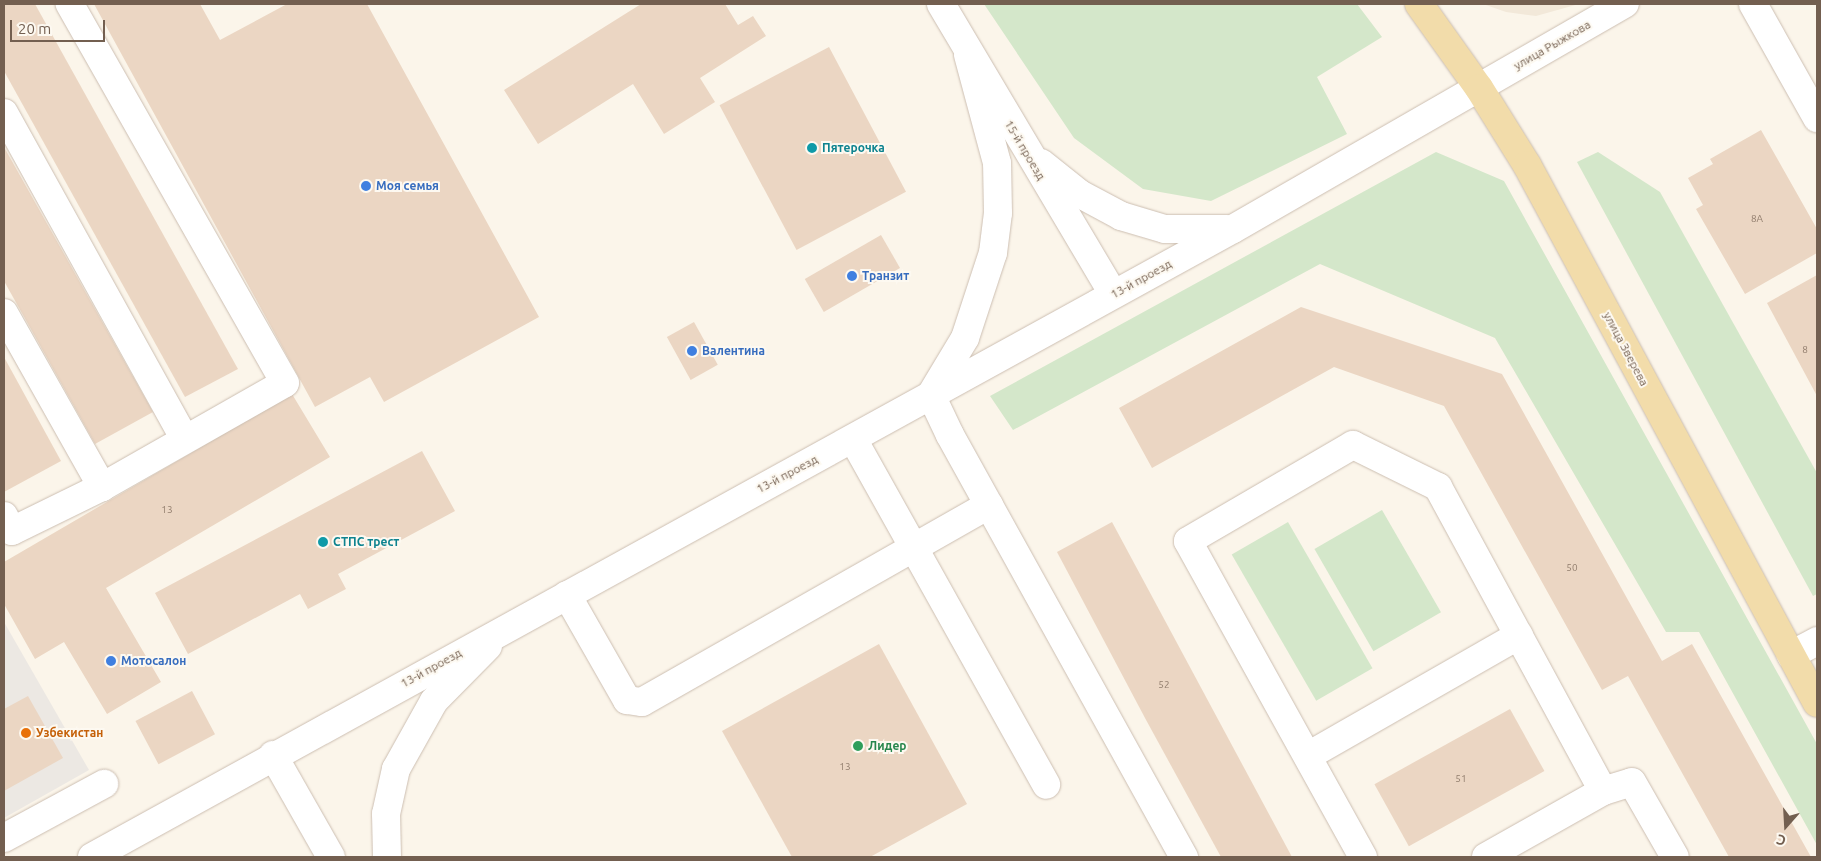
<!DOCTYPE html>
<meta charset="utf-8">
<style>
body{margin:0}
#map{position:relative;width:1821px;height:861px;overflow:hidden;background:#fbf5ea;font-family:Ubuntu,sans-serif}
div>[style]{position:absolute}
.residential>*{inset:0;background:#f2e8d9}
.industrial>*{inset:0;background:#ece8e3}
.green>*{inset:0;background:#d4e7ca;transform-origin:0 0}
.building>*{inset:0;background:#ebd6c3;transform-origin:0 0}
.roads{filter:drop-shadow(0 0 1px #ccbeb1) drop-shadow(0 0 1px #ccbeb1)}
.minor>*{height:28px;margin:-14px;padding:0 14px;transform-origin:14px;border-radius:14px;background:#fff}
.major>*{height:28px;margin:-14px;padding:0 14px;transform-origin:14px;border-radius:14px;background:#f2dcaa}
.dots>*{width:14px;height:14px;translate:-50% -50%;box-sizing:border-box;border:2px solid #fdf9f1;border-radius:50%}
span{translate:-50% -50%;white-space:nowrap;text-align:center;line-height:1.15;-webkit-text-stroke:4px #fdf9f1;paint-order:stroke}
.number-label{font-size:10px;color:#917d6d}
.number-label span{-webkit-text-stroke-width:0}
.street-label{font-size:12px;color:#735f50}
.culture-label{font-size:12px;color:#0d838f;font-weight:700}
.left{translate:0 -50%;text-align:left}
.shop-label{font-size:12px;color:#366cbe;font-weight:700}
.food-label{font-size:12px;color:#c56008;font-weight:700}
.leisure-label{font-size:12px;color:#27864d;font-weight:700}
.frame{position:absolute;inset:0;border:5px solid #735f50;pointer-events:none}
.north{position:absolute;left:1761px;top:801px;width:50px;height:50px;-webkit-text-stroke:4px #fdf9f1;paint-order:stroke;rotate:199deg;font-size:14px;font-weight:700;line-height:20px;text-align:center;color:#735f50}
.north::after{content:'';display:block;margin:auto;width:18px;height:22px;background:#735f50;clip-path:polygon(50% 0,100% 100%,50% 72%,0 100%)}
.scale{position:absolute;left:10px;top:20px;width:95px;height:22px;box-sizing:border-box;border:2px solid #735f50;border-top:0;padding-left:6px;font-size:15px;line-height:18px;white-space:nowrap;color:#735f50;-webkit-text-stroke:4px #fdf9f1;paint-order:stroke}
</style>
<div id="map">
<div class="residential">
<div style="clip-path:polygon(1483px 4px,1579px 4px,1536px 16px,1506px 12px)"></div>
</div>
<div class="industrial">
<div style="clip-path:polygon(4px 622px,89px 770px,4px 818px)"></div>
</div>
<div class="green">
<div style="clip-path:polygon(984px 4px,1357px 4px,1382px 37px,1317px 77px,1347px 134px,1211px 201px,1143px 189px,1074px 138px)"></div>
<div style="clip-path:polygon(1436px 152px,1504px 181px,1817px 744px,1817px 845px,1699px 632px,1666px 632px,1495px 338px,1320px 264px,1013px 430px,990px 396px)"></div>
<div style="clip-path:polygon(1598px 152px,1660px 192px,1817px 473px,1817px 594px,1813px 596px,1577px 162px)"></div>
<div style="left:1382px;top:510px;width:118px;height:78px;rotate:60deg"></div>
<div style="left:1288px;top:522px;width:169px;height:65px;rotate:60deg"></div>
</div>
<div class="building">
<div style="clip-path:polygon(4px 4px,35px 4px,238px 369px,185px 397px,4px 71px)"></div>
<div style="clip-path:polygon(94px 4px,200px 4px,220px 40px,287px 4px,367px 4px,539px 317px,384px 402px,370px 377px,315px 407px)"></div>
<div style="clip-path:polygon(641px 4px,725px 4px,738px 25px,753px 16px,766px 36px,700px 78px,715px 102px,664px 134px,633px 84px,538px 144px,504px 90px)"></div>
<div style="left:829px;top:47px;width:164px;height:124px;rotate:62deg"></div>
<div style="clip-path:polygon(1761px 130px,1817px 229px,1817px 253px,1745px 294px,1696px 209px,1703px 205px,1688px 178px,1713px 164px,1710px 159px)"></div>
<div style="clip-path:polygon(4px 147px,153px 412px,95px 444px,4px 281px)"></div>
<div style="left:881px;top:235px;width:38px;height:88px;rotate:60deg"></div>
<div style="clip-path:polygon(1817px 275px,1817px 396px,1767px 303px)"></div>
<div style="clip-path:polygon(1301px 307px,1502px 374px,1662px 661px,1692px 644px,1811px 857px,1729px 857px,1628px 676px,1602px 690px,1444px 406px,1334px 367px,1152px 468px,1119px 408px)"></div>
<div style="left:694px;top:322px;width:49px;height:31px;rotate:61deg"></div>
<div style="clip-path:polygon(4px 357px,61px 461px,4px 492px)"></div>
<div style="clip-path:polygon(292px 394px,330px 457px,106px 588px,161px 682px,107px 714px,64px 642px,35px 659px,4px 604px,4px 562px)"></div>
<div style="clip-path:polygon(422px 451px,455px 511px,338px 574px,346px 589px,308px 609px,300px 594px,188px 654px,155px 593px)"></div>
<div style="clip-path:polygon(1112px 522px,1292px 857px,1221px 857px,1145px 718px,1057px 552px)"></div>
<div style="clip-path:polygon(879px 644px,967px 804px,870px 857px,792px 857px,722px 731px)"></div>
<div style="left:192px;top:691px;width:49px;height:64px;rotate:62deg"></div>
<div style="clip-path:polygon(28px 696px,63px 758px,4px 791px,4px 709px)"></div>
<div style="left:1510px;top:709px;width:71px;height:155px;rotate:61deg"></div>
</div>
<div class="roads">
<div class="minor">
<div style="left:941px;top:4px;width:337px;rotate:59.3deg"></div>
<div style="left:1753px;top:4px;width:131px;rotate:60.7deg"></div>
<div style="left:4px;top:113px;width:372px;rotate:61deg"></div>
<div style="left:1041px;top:163px;width:50px;rotate:38.5deg"></div>
<div style="left:1080px;top:194px;width:47px;rotate:28.2deg"></div>
<div style="left:1121px;top:216px;width:46px;rotate:16.5deg"></div>
<div style="left:1165px;top:229px;width:62px"></div>
<div style="left:4px;top:313px;width:200px;rotate:60.6deg"></div>
<div style="left:932px;top:393px;width:64px;rotate:-59deg"></div>
<div style="left:965px;top:338px;width:89px;rotate:-71.8deg"></div>
<div style="left:993px;top:253px;width:40px;rotate:-82.9deg"></div>
<div style="left:998px;top:213px;width:50px;rotate:-91.1deg"></div>
<div style="left:997px;top:163px;width:112px;rotate:-105deg"></div>
<div style="left:931px;top:395px;width:44px;rotate:64.6deg"></div>
<div style="left:950px;top:435px;width:483px;rotate:61deg"></div>
<div style="left:853px;top:439px;width:396px;rotate:60.8deg"></div>
<div style="left:4px;top:516px;width:17px;rotate:62deg"></div>
<div style="left:12px;top:531px;width:100px;rotate:-26.1deg"></div>
<div style="left:102px;top:487px;width:210px;rotate:-29.6deg"></div>
<div style="left:285px;top:383px;width:436px;rotate:-119.6deg"></div>
<div style="left:567px;top:595px;width:121px;rotate:60.3deg"></div>
<div style="left:627px;top:700px;width:15px;rotate:8deg"></div>
<div style="left:642px;top:702px;width:399px;rotate:-29.6deg"></div>
<div style="left:1791px;top:655px;width:30px;rotate:-28deg"></div>
<div style="left:273px;top:755px;width:117px;rotate:60.4deg"></div>
<div style="left:1308px;top:756px;width:243px;rotate:-29.8deg"></div>
<div style="left:4px;top:838px;width:114px;rotate:-28.4deg"></div>
<div style="left:92px;top:857px;width:1302px;rotate:-28.83deg"></div>
<div style="left:1233px;top:229px;width:452px;rotate:-29.9deg"></div>
<div style="left:387px;top:857px;width:43px;rotate:-91.3deg"></div>
<div style="left:386px;top:814px;width:46px;rotate:-77.5deg"></div>
<div style="left:396px;top:769px;width:78px;rotate:-60.8deg"></div>
<div style="left:434px;top:701px;width:77px;rotate:-45.5deg"></div>
<div style="left:1363px;top:857px;width:361px;rotate:-119deg"></div>
<div style="left:1188px;top:541px;width:191px;rotate:-30.2deg"></div>
<div style="left:1353px;top:445px;width:95px;rotate:26.3deg"></div>
<div style="left:1438px;top:487px;width:346px;rotate:61.5deg"></div>
<div style="left:1486px;top:857px;width:134px;rotate:-29.4deg"></div>
<div style="left:1603px;top:791px;width:30px;rotate:-17deg"></div>
<div style="left:1632px;top:782px;width:86px;rotate:60.2deg"></div>
</div>
<div class="major">
<div style="left:1419px;top:4px;width:103px;rotate:54.5deg"></div>
<div style="left:1479px;top:88px;width:91px;rotate:58.1deg"></div>
<div style="left:1527px;top:165px;width:611px;rotate:61.67deg"></div>
</div>
</div>
<div class="dots">
<div style="left:812px;top:148px;background:#0f9aa8"></div>
<div style="left:366px;top:186px;background:#3f7fe0"></div>
<div style="left:852px;top:276px;background:#3f7fe0"></div>
<div style="left:692px;top:351px;background:#3f7fe0"></div>
<div style="left:323px;top:542px;background:#0f9aa8"></div>
<div style="left:111px;top:661px;background:#3f7fe0"></div>
<div style="left:26px;top:733px;background:#e8710a"></div>
<div style="left:858px;top:746px;background:#2e9e5b"></div>
</div>
<div class="number-label">
<span style="left:1757px;top:219px">8А</span>
<span style="left:1805px;top:350px">8</span>
<span style="left:167px;top:510px">13</span>
<span style="left:1572px;top:568px">50</span>
<span style="left:1164px;top:685px">52</span>
<span style="left:845px;top:767px">13</span>
<span style="left:1461px;top:779px">51</span>
</div>
<div class="street-label">
<span style="left:1552px;top:45px;rotate:-30deg">улица Рыжкова</span>
<span style="left:1025px;top:150px;rotate:59deg">15-й проезд</span>
<span style="left:1141px;top:279px;rotate:-29deg">13-й проезд</span>
<span style="left:1626px;top:349px;rotate:62deg">улица Зверева</span>
<span style="left:787px;top:474px;rotate:-28deg">13-й проезд</span>
<span style="left:431px;top:668px;rotate:-29deg">13-й проезд</span>
</div>
<div class="culture-label">
<span class="left" style="left:822px;top:148px">Пятерочка</span>
<span class="left" style="left:333px;top:542px">СТПС трест</span>
</div>
<div class="shop-label">
<span class="left" style="left:376px;top:186px">Моя семья</span>
<span class="left" style="left:862px;top:276px">Транзит</span>
<span class="left" style="left:702px;top:351px">Валентина</span>
<span class="left" style="left:121px;top:661px">Мотосалон</span>
</div>
<div class="food-label">
<span class="left" style="left:36px;top:733px">Узбекистан</span>
</div>
<div class="leisure-label">
<span class="left" style="left:868px;top:746px">Лидер</span>
</div>
<div class="frame"></div>
<div class="north">С</div>
<div class="scale">20 m</div>
</div>
